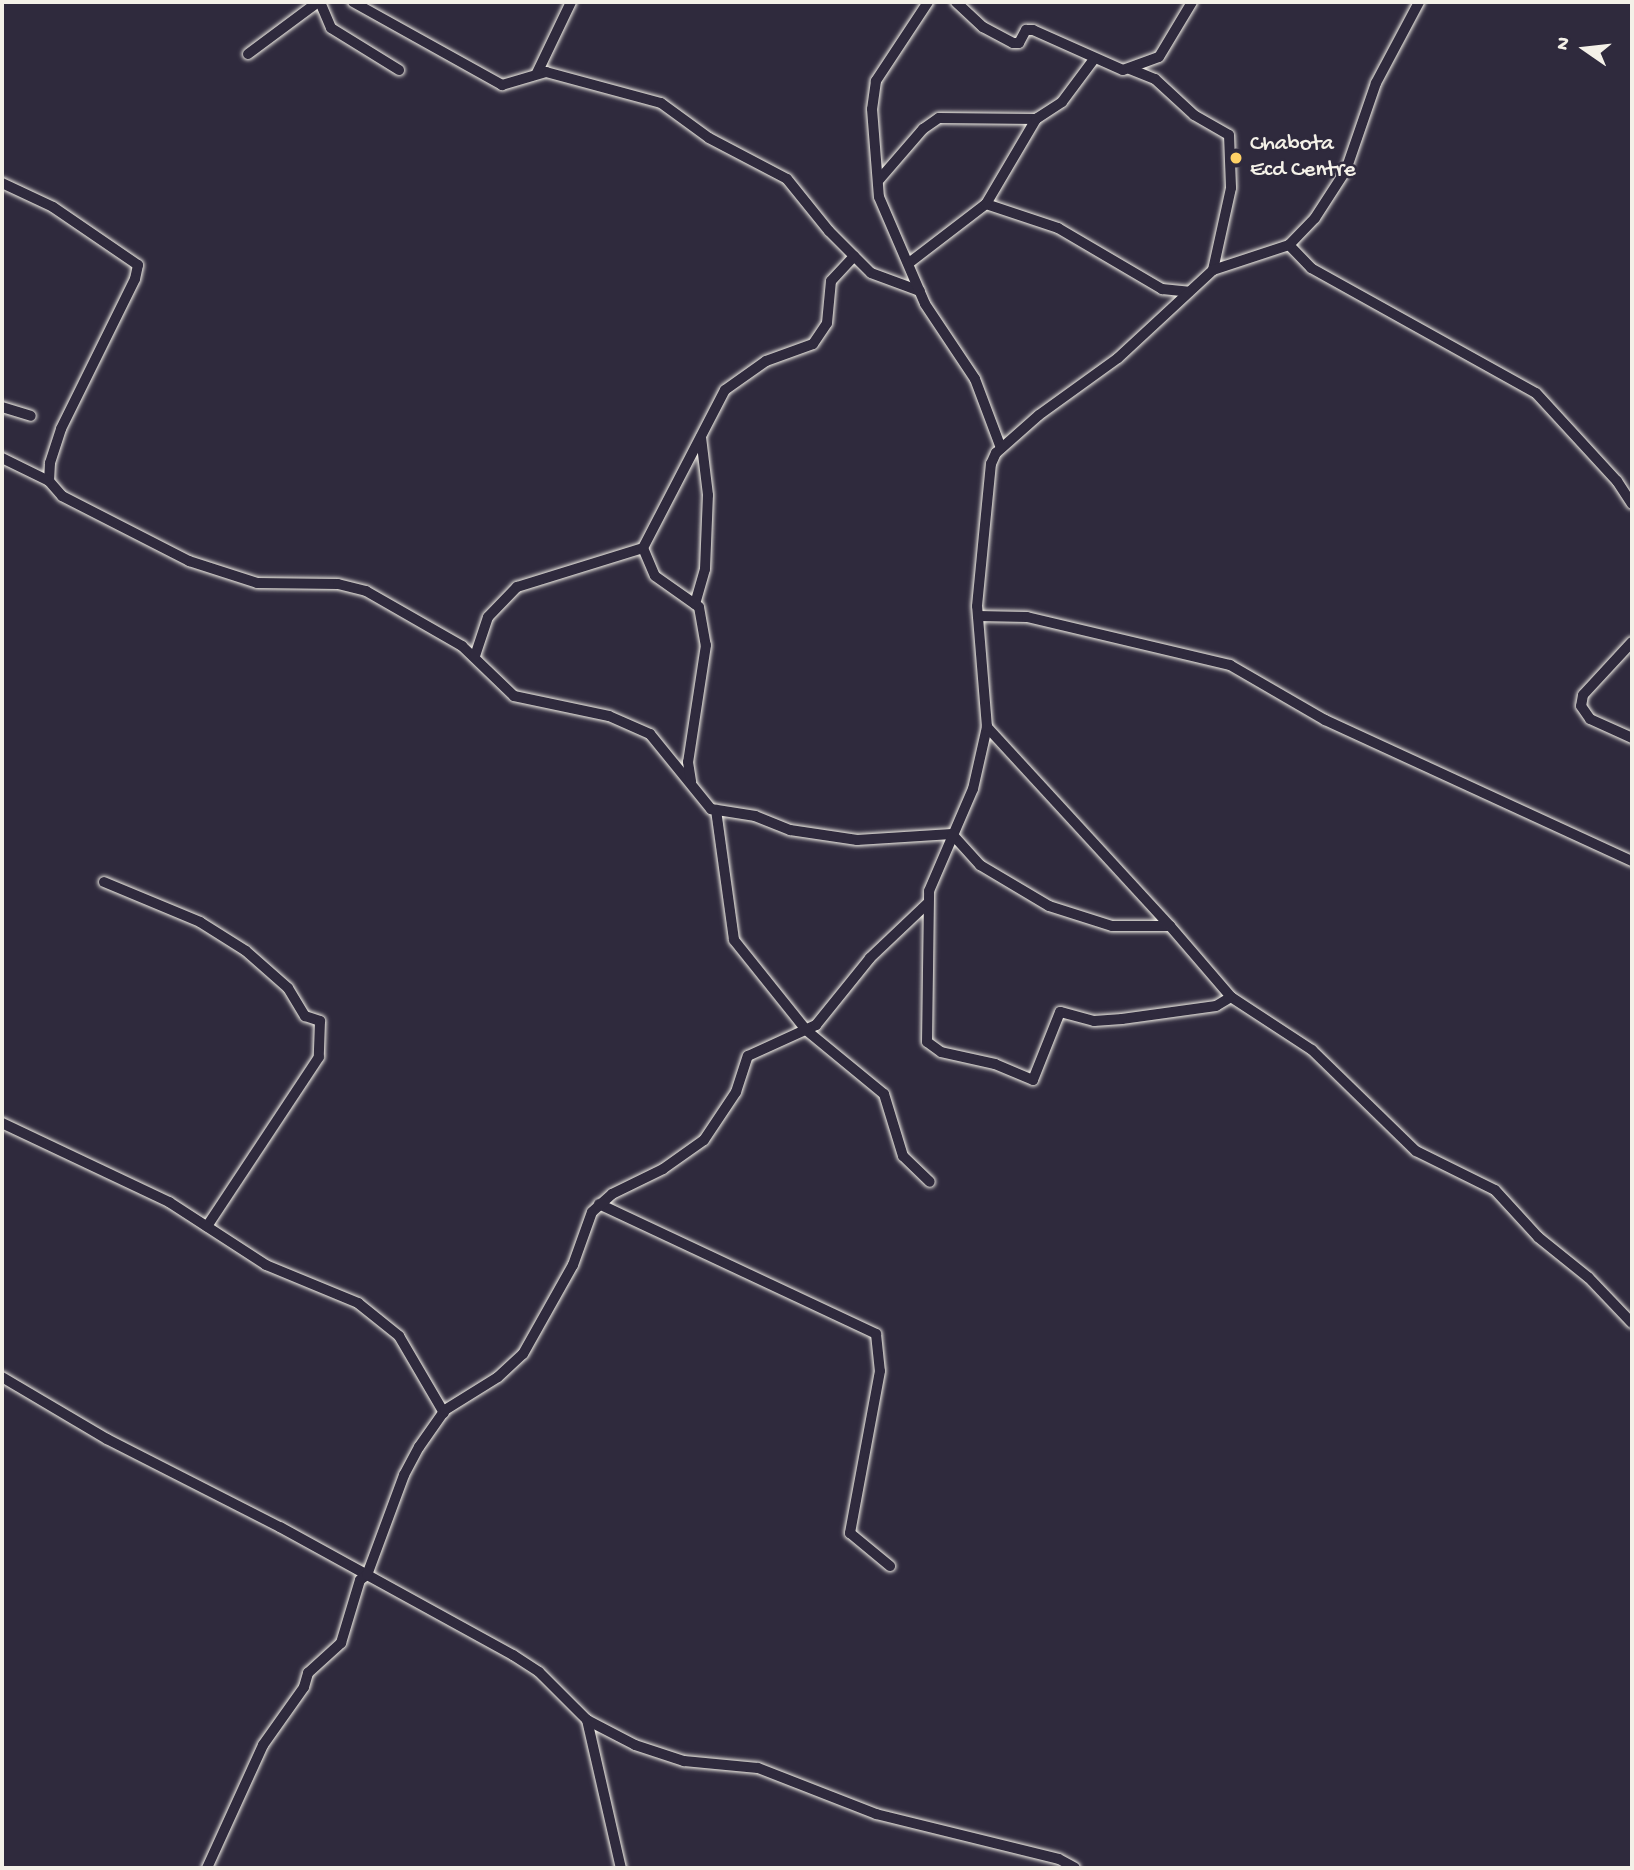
<!DOCTYPE html>
<style>
body{margin:0}
#map{position:relative;width:1634px;height:1870px;overflow:hidden;background:#2f2a3d;font-family:"Gochi Hand",sans-serif}
div>[style]{position:absolute}
.roads{filter:drop-shadow(0 0 2px #f4f1e8) drop-shadow(0 0 2px #f4f1e8)}
.minor>*{height:10px;margin:-5px;padding:0 5px;transform-origin:5px;border-radius:5px;background:#2f2a3d}
.dots>*{width:19px;height:19px;translate:-50% -50%;box-sizing:border-box;border:4px solid #2f2a3d;border-radius:50%}
span{translate:-50% -50%;white-space:nowrap;text-align:center;line-height:1.15;-webkit-text-stroke:5px #2f2a3d;paint-order:stroke}
.poi-label{font-size:23px;color:#f4f1e8}
.left{translate:0 -50%;text-align:left}
.frame{position:absolute;inset:0;border:4px solid #f4f1e8;pointer-events:none}
.north{position:absolute;left:1550px;top:14px;width:70px;height:70px;-webkit-text-stroke:5px #2f2a3d;paint-order:stroke;rotate:284deg;font-size:19px;font-weight:700;line-height:28px;text-align:center;color:#f4f1e8}
.north::after{content:'';display:block;margin:auto;width:24px;height:32px;background:#f4f1e8;clip-path:polygon(50% 0,100% 100%,50% 72%,0 100%)}
</style>
<div id="map">
<div class="roads">
<div class="minor">
<div style="left:320px;top:2px;width:28px;rotate:67deg"></div>
<div style="left:331px;top:28px;width:80px;rotate:31.7deg"></div>
<div style="left:353px;top:2px;width:171px;rotate:29.1deg"></div>
<div style="left:502px;top:85px;width:46px;rotate:-16.5deg"></div>
<div style="left:546px;top:72px;width:119px;rotate:15.1deg"></div>
<div style="left:661px;top:103px;width:59px;rotate:36.1deg"></div>
<div style="left:709px;top:138px;width:88px;rotate:27.7deg"></div>
<div style="left:787px;top:179px;width:67px;rotate:51.1deg"></div>
<div style="left:829px;top:231px;width:59px;rotate:45deg"></div>
<div style="left:871px;top:273px;width:52px;rotate:20.2deg"></div>
<div style="left:928px;top:2px;width:95px;rotate:123.4deg"></div>
<div style="left:876px;top:81px;width:28px;rotate:98deg"></div>
<div style="left:872px;top:109px;width:88px;rotate:85.5deg"></div>
<div style="left:879px;top:197px;width:116px;rotate:66.7deg"></div>
<div style="left:925px;top:304px;width:90px;rotate:56.3deg"></div>
<div style="left:975px;top:379px;width:74px;rotate:69.4deg"></div>
<div style="left:956px;top:2px;width:37px;rotate:43deg"></div>
<div style="left:983px;top:27px;width:34px;rotate:28deg"></div>
<div style="left:1013px;top:43px;width:6px"></div>
<div style="left:1019px;top:43px;width:15px;rotate:-62deg"></div>
<div style="left:1026px;top:30px;width:7px"></div>
<div style="left:1033px;top:30px;width:98px;rotate:24deg"></div>
<div style="left:1123px;top:70px;width:38px;rotate:-20deg"></div>
<div style="left:1159px;top:57px;width:64px;rotate:-59deg"></div>
<div style="left:248px;top:54px;width:87px;rotate:-36.6deg"></div>
<div style="left:1130px;top:69px;width:27px;rotate:22deg"></div>
<div style="left:1155px;top:79px;width:53px;rotate:42.7deg"></div>
<div style="left:1194px;top:115px;width:40px;rotate:29.7deg"></div>
<div style="left:1229px;top:135px;width:53px;rotate:87.8deg"></div>
<div style="left:1231px;top:188px;width:84px;rotate:102.4deg"></div>
<div style="left:537px;top:73px;width:79px;rotate:-64.4deg"></div>
<div style="left:878px;top:181px;width:69px;rotate:-49.1deg"></div>
<div style="left:923px;top:129px;width:19px;rotate:-35deg"></div>
<div style="left:939px;top:118px;width:97px;rotate:0.6deg"></div>
<div style="left:2px;top:183px;width:56px;rotate:25.2deg"></div>
<div style="left:53px;top:207px;width:103px;rotate:34.3deg"></div>
<div style="left:138px;top:265px;width:14px;rotate:102deg"></div>
<div style="left:135px;top:279px;width:167px;rotate:116.3deg"></div>
<div style="left:61px;top:429px;width:36px;rotate:108deg"></div>
<div style="left:50px;top:463px;width:18px;rotate:93deg"></div>
<div style="left:49px;top:481px;width:20px;rotate:49deg"></div>
<div style="left:62px;top:496px;width:143px;rotate:27.1deg"></div>
<div style="left:189px;top:561px;width:71px;rotate:17.9deg"></div>
<div style="left:257px;top:583px;width:81px;rotate:0.7deg"></div>
<div style="left:338px;top:584px;width:29px;rotate:14deg"></div>
<div style="left:366px;top:591px;width:111px;rotate:29.8deg"></div>
<div style="left:462px;top:646px;width:72px;rotate:43.9deg"></div>
<div style="left:514px;top:696px;width:97px;rotate:11.9deg"></div>
<div style="left:609px;top:716px;width:45px;rotate:23.7deg"></div>
<div style="left:650px;top:734px;width:97px;rotate:50.9deg"></div>
<div style="left:711px;top:809px;width:45px;rotate:9deg"></div>
<div style="left:755px;top:816px;width:38px;rotate:22deg"></div>
<div style="left:790px;top:830px;width:68px;rotate:8.5deg"></div>
<div style="left:857px;top:840px;width:95px;rotate:-3.6deg"></div>
<div style="left:952px;top:834px;width:42px;rotate:47.9deg"></div>
<div style="left:980px;top:865px;width:80px;rotate:30.7deg"></div>
<div style="left:1049px;top:906px;width:66px;rotate:17.6deg"></div>
<div style="left:1112px;top:926px;width:58px"></div>
<div style="left:1170px;top:926px;width:94px;rotate:49.3deg"></div>
<div style="left:1231px;top:997px;width:97px;rotate:33.2deg"></div>
<div style="left:1312px;top:1050px;width:145px;rotate:44.2deg"></div>
<div style="left:1416px;top:1151px;width:88px;rotate:26.3deg"></div>
<div style="left:1495px;top:1190px;width:64px;rotate:47.5deg"></div>
<div style="left:1538px;top:1237px;width:65px;rotate:38.8deg"></div>
<div style="left:1589px;top:1278px;width:62px;rotate:46.3deg"></div>
<div style="left:986px;top:204px;width:76px;rotate:18.4deg"></div>
<div style="left:1058px;top:228px;width:121px;rotate:30.4deg"></div>
<div style="left:1162px;top:289px;width:27px;rotate:6deg"></div>
<div style="left:1289px;top:245px;width:32px;rotate:46deg"></div>
<div style="left:1311px;top:268px;width:257px;rotate:29.1deg"></div>
<div style="left:1536px;top:393px;width:120px;rotate:47.4deg"></div>
<div style="left:1617px;top:481px;width:27px;rotate:57deg"></div>
<div style="left:909px;top:263px;width:97px;rotate:-37.5deg"></div>
<div style="left:986px;top:204px;width:99px;rotate:-59.5deg"></div>
<div style="left:1036px;top:119px;width:31px;rotate:-33deg"></div>
<div style="left:1062px;top:102px;width:54px;rotate:-53.3deg"></div>
<div style="left:2px;top:407px;width:30px;rotate:17deg"></div>
<div style="left:2px;top:458px;width:52px;rotate:26.1deg"></div>
<div style="left:643px;top:548px;width:30px;rotate:67deg"></div>
<div style="left:655px;top:576px;width:54px;rotate:35.2deg"></div>
<div style="left:699px;top:607px;width:39px;rotate:80deg"></div>
<div style="left:706px;top:645px;width:118px;rotate:98.7deg"></div>
<div style="left:688px;top:762px;width:20px;rotate:81deg"></div>
<div style="left:695px;top:604px;width:36px;rotate:-74deg"></div>
<div style="left:705px;top:569px;width:74px;rotate:-87.7deg"></div>
<div style="left:708px;top:495px;width:58px;rotate:-96.9deg"></div>
<div style="left:978px;top:616px;width:49px;rotate:1.2deg"></div>
<div style="left:1027px;top:617px;width:209px;rotate:13.3deg"></div>
<div style="left:1230px;top:665px;width:110px;rotate:30.1deg"></div>
<div style="left:1325px;top:720px;width:338px;rotate:24.7deg"></div>
<div style="left:1632px;top:642px;width:72px;rotate:132.8deg"></div>
<div style="left:1583px;top:695px;width:11px;rotate:100deg"></div>
<div style="left:1581px;top:706px;width:16px;rotate:55deg"></div>
<div style="left:1590px;top:719px;width:46px;rotate:24.3deg"></div>
<div style="left:475px;top:656px;width:41px;rotate:-71.6deg"></div>
<div style="left:488px;top:617px;width:42px;rotate:-46deg"></div>
<div style="left:517px;top:587px;width:132px;rotate:-17.2deg"></div>
<div style="left:643px;top:548px;width:178px;rotate:-62.6deg"></div>
<div style="left:725px;top:390px;width:50px;rotate:-35.3deg"></div>
<div style="left:766px;top:361px;width:50px;rotate:-19.9deg"></div>
<div style="left:813px;top:344px;width:25px;rotate:-56deg"></div>
<div style="left:827px;top:323px;width:42px;rotate:-84.6deg"></div>
<div style="left:831px;top:281px;width:34px;rotate:-47deg"></div>
<div style="left:987px;top:727px;width:270px;rotate:47.4deg"></div>
<div style="left:716px;top:810px;width:131px;rotate:82.1deg"></div>
<div style="left:734px;top:940px;width:115px;rotate:51.3deg"></div>
<div style="left:806px;top:1030px;width:101px;rotate:39.4deg"></div>
<div style="left:884px;top:1094px;width:65px;rotate:73deg"></div>
<div style="left:903px;top:1156px;width:37px;rotate:44deg"></div>
<div style="left:104px;top:882px;width:104px;rotate:22.6deg"></div>
<div style="left:200px;top:922px;width:54px;rotate:32.2deg"></div>
<div style="left:246px;top:951px;width:56px;rotate:41.4deg"></div>
<div style="left:288px;top:988px;width:33px;rotate:59deg"></div>
<div style="left:305px;top:1016px;width:16px;rotate:18deg"></div>
<div style="left:320px;top:1021px;width:36px;rotate:92deg"></div>
<div style="left:319px;top:1057px;width:203px;rotate:123.5deg"></div>
<div style="left:1231px;top:997px;width:17px;rotate:149deg"></div>
<div style="left:1216px;top:1006px;width:95px;rotate:172.1deg"></div>
<div style="left:1122px;top:1019px;width:28px;rotate:176deg"></div>
<div style="left:1094px;top:1021px;width:35px;rotate:-165deg"></div>
<div style="left:1060px;top:1012px;width:73px;rotate:111.7deg"></div>
<div style="left:1033px;top:1080px;width:41px;rotate:-157.2deg"></div>
<div style="left:995px;top:1064px;width:55px;rotate:-167.5deg"></div>
<div style="left:941px;top:1052px;width:17px;rotate:-144deg"></div>
<div style="left:927px;top:1042px;width:151px;rotate:-89.2deg"></div>
<div style="left:929px;top:891px;width:111px;rotate:-66.7deg"></div>
<div style="left:973px;top:789px;width:64px;rotate:-77.3deg"></div>
<div style="left:987px;top:727px;width:121px;rotate:-94.7deg"></div>
<div style="left:977px;top:606px;width:143px;rotate:-84.4deg"></div>
<div style="left:991px;top:464px;width:12px;rotate:-66deg"></div>
<div style="left:996px;top:453px;width:57px;rotate:-41.5deg"></div>
<div style="left:1039px;top:415px;width:97px;rotate:-35.8deg"></div>
<div style="left:1118px;top:358px;width:129px;rotate:-42.8deg"></div>
<div style="left:1213px;top:270px;width:80px;rotate:-18.2deg"></div>
<div style="left:1289px;top:245px;width:37px;rotate:-46deg"></div>
<div style="left:1315px;top:218px;width:57px;rotate:-57.1deg"></div>
<div style="left:1346px;top:170px;width:92px;rotate:-71deg"></div>
<div style="left:1376px;top:83px;width:92px;rotate:-62deg"></div>
<div style="left:2px;top:1123px;width:185px;rotate:25.3deg"></div>
<div style="left:169px;top:1202px;width:116px;rotate:33deg"></div>
<div style="left:266px;top:1265px;width:100px;rotate:22.4deg"></div>
<div style="left:358px;top:1303px;width:53px;rotate:38.8deg"></div>
<div style="left:399px;top:1336px;width:89px;rotate:59.7deg"></div>
<div style="left:599px;top:1204px;width:306px;rotate:25.1deg"></div>
<div style="left:876px;top:1334px;width:37px;rotate:84deg"></div>
<div style="left:880px;top:1371px;width:165px;rotate:100.5deg"></div>
<div style="left:850px;top:1533px;width:52px;rotate:39.5deg"></div>
<div style="left:2px;top:1377px;width:122px;rotate:30.6deg"></div>
<div style="left:107px;top:1439px;width:194px;rotate:27deg"></div>
<div style="left:280px;top:1527px;width:266px;rotate:28.8deg"></div>
<div style="left:513px;top:1655px;width:31px;rotate:33deg"></div>
<div style="left:539px;top:1672px;width:68px;rotate:45deg"></div>
<div style="left:587px;top:1720px;width:54px;rotate:27.5deg"></div>
<div style="left:635px;top:1745px;width:52px;rotate:18.1deg"></div>
<div style="left:684px;top:1761px;width:74px;rotate:5.4deg"></div>
<div style="left:758px;top:1768px;width:127px;rotate:21.3deg"></div>
<div style="left:876px;top:1814px;width:188px;rotate:13.8deg"></div>
<div style="left:1059px;top:1859px;width:18px;rotate:29deg"></div>
<div style="left:587px;top:1720px;width:152px;rotate:77.1deg"></div>
<div style="left:207px;top:1868px;width:135px;rotate:-65.5deg"></div>
<div style="left:263px;top:1745px;width:71px;rotate:-54.7deg"></div>
<div style="left:304px;top:1687px;width:15px;rotate:-74deg"></div>
<div style="left:308px;top:1673px;width:45px;rotate:-42.3deg"></div>
<div style="left:341px;top:1643px;width:66px;rotate:-73.2deg"></div>
<div style="left:360px;top:1580px;width:9px;rotate:-36deg"></div>
<div style="left:367px;top:1575px;width:107px;rotate:-69.7deg"></div>
<div style="left:404px;top:1475px;width:32px;rotate:-62deg"></div>
<div style="left:419px;top:1447px;width:45px;rotate:-54.9deg"></div>
<div style="left:445px;top:1410px;width:62px;rotate:-31.9deg"></div>
<div style="left:498px;top:1377px;width:34px;rotate:-43deg"></div>
<div style="left:523px;top:1354px;width:102px;rotate:-60.7deg"></div>
<div style="left:573px;top:1265px;width:56px;rotate:-70.3deg"></div>
<div style="left:592px;top:1212px;width:27px;rotate:-42deg"></div>
<div style="left:612px;top:1194px;width:57px;rotate:-26.1deg"></div>
<div style="left:663px;top:1169px;width:50px;rotate:-35.3deg"></div>
<div style="left:704px;top:1140px;width:58px;rotate:-56.3deg"></div>
<div style="left:736px;top:1092px;width:38px;rotate:-72deg"></div>
<div style="left:748px;top:1056px;width:75px;rotate:-24.5deg"></div>
<div style="left:816px;top:1025px;width:86px;rotate:-51.1deg"></div>
<div style="left:870px;top:958px;width:79px;rotate:-43.5deg"></div>
</div>
</div>
<div class="dots">
<div style="left:1236px;top:158px;background:#ffd166"></div>
</div>
<div class="poi-label">
<span class="left" style="left:1250px;top:158px">Chabota<br>Ecd Centre</span>
</div>
<div class="frame"></div>
<div class="north">N</div>
</div>
